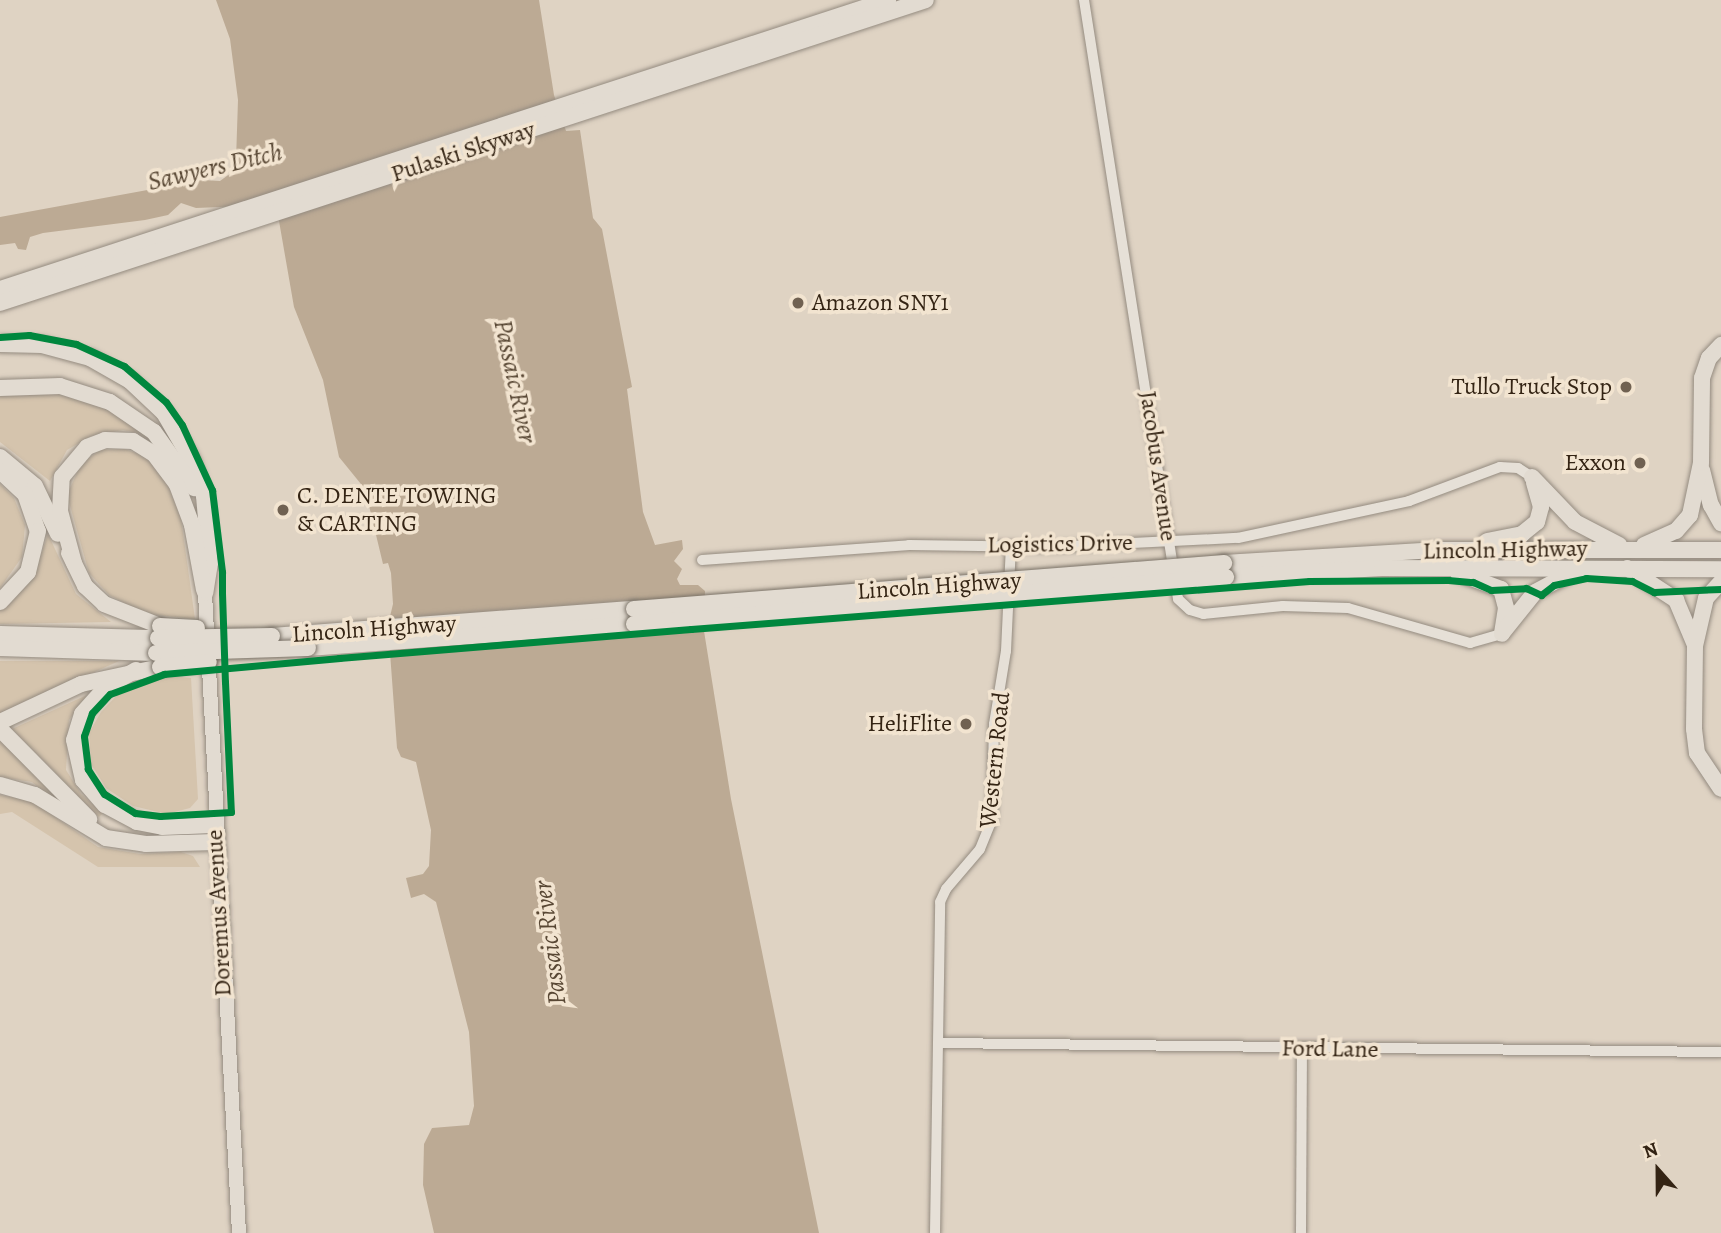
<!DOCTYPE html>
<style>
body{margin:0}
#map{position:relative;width:1721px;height:1233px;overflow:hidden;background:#dfd3c3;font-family:Alegreya,serif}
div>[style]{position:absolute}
.green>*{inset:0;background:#d5c4ad}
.water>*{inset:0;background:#bcaa94}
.roads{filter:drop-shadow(0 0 2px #948b80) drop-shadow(0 0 2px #948b80)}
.minor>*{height:10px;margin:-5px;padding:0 5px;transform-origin:5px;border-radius:5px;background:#e6e0d7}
.major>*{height:14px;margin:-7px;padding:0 7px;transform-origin:7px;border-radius:7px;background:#e2dbd1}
.highway>*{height:16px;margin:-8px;padding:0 8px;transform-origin:8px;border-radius:8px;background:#e2dbd1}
.bridges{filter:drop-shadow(0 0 2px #7b7368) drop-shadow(0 0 2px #7b7368)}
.highway-bridge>*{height:16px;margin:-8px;padding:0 8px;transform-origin:8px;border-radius:8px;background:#e2dbd1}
.cycleway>*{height:7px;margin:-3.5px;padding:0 3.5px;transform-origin:3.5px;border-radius:3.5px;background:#00873e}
.dots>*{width:19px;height:19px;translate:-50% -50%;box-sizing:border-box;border:4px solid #f2e4d0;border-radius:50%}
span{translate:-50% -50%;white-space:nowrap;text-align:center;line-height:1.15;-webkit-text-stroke:7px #f2e4d0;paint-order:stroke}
.street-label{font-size:24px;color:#342414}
.poi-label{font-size:24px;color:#342414}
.left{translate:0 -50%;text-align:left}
.right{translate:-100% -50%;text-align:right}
.water-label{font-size:26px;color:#584734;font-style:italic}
.north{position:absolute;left:1623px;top:1135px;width:70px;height:70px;-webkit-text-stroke:5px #f2e4d0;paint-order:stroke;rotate:339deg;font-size:19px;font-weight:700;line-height:28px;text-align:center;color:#342414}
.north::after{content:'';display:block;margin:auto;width:24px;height:32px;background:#342414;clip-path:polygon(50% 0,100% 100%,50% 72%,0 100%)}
</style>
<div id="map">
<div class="green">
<div style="clip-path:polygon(73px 393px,123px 414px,143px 434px,123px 430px,91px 436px,67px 450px,50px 481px,0 442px,0 395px)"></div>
<div style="clip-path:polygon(125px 449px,147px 457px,163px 472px,181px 519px,195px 619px,146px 614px,109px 595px,89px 573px,67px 495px,81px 464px,100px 450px)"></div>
<div style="clip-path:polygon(0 484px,14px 498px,25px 525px,22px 557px,0 588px)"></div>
<div style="clip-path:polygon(48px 534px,76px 594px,111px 622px,0 624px,0 607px,12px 601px,35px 572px)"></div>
<div style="clip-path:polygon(0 661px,119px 661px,0 714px)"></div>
<div style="clip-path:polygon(169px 676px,191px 678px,198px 799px,190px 808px,167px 814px,133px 806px,106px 788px,91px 764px,89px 733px,101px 712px,120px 692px)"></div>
<div style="clip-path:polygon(87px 695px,69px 720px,66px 770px,81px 794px,103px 813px,99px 817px,12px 729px)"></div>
<div style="clip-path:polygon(0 740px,55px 795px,55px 801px,32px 782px,0 777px)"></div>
<div style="clip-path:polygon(0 795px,32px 801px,98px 847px,140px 854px,181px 852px,193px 856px,200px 867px,98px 867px,12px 812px,0 814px)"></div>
</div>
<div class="water">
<div style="clip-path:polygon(216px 0,539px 0,554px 95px,566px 131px,580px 130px,593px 218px,602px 229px,632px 387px,627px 389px,643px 512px,655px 545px,682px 540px,683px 549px,674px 561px,682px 569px,677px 579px,680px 585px,698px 585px,705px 591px,704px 631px,731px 799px,819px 1233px,434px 1233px,423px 1185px,424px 1144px,432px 1128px,469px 1125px,474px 1106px,469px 1032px,436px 902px,424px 894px,411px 898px,406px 878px,423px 874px,429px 866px,431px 830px,416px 762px,401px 757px,397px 748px,388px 625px,393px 604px,391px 573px,388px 563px,383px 564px,365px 489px,339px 457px,323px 380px,294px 307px,279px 221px,270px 205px,196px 208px,181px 203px,168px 215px,145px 220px,43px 233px,30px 237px,26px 250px,18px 249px,15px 243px,0 245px,0 217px,202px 180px,220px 181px,231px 173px,236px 160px,238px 100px,230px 39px)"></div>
</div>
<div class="roads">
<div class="minor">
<div style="left:1084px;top:0;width:606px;rotate:81.08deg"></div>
<div style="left:1178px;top:599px;width:16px;rotate:43deg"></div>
<div style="left:1190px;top:610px;width:14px;rotate:17deg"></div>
<div style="left:1203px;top:614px;width:80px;rotate:-5.7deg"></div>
<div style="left:1283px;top:606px;width:65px;rotate:1.8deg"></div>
<div style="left:1348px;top:608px;width:127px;rotate:16deg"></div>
<div style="left:1470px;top:643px;width:33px;rotate:-16deg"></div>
<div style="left:702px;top:560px;width:208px;rotate:-4.1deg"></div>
<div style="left:909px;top:545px;width:142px;rotate:0.8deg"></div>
<div style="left:1051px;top:547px;width:187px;rotate:-2.8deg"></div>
<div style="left:1238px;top:538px;width:175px;rotate:-12.2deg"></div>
<div style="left:1409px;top:501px;width:97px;rotate:-20.5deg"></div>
<div style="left:1500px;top:467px;width:18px;rotate:3deg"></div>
<div style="left:1518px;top:468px;width:17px;rotate:33deg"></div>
<div style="left:939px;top:1043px;width:782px;rotate:0.66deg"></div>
<div style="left:935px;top:1233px;width:331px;rotate:-89.1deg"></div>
<div style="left:940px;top:902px;width:14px;rotate:-65deg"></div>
<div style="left:946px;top:889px;width:52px;rotate:-49.6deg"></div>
<div style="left:980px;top:849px;width:32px;rotate:-68deg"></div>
<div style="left:992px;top:819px;width:95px;rotate:-88.8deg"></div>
<div style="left:994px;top:724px;width:74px;rotate:-80.7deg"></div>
<div style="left:1006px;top:651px;width:105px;rotate:-87.3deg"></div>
<div style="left:1301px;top:1233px;width:184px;rotate:-89.7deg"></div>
</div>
<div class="major">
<div style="left:205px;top:593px;width:641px;rotate:86.96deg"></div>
</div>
<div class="highway">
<div style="left:0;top:289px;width:934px;rotate:-18.03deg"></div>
<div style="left:0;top:303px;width:974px;rotate:-18.12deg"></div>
<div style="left:0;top:344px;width:42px;rotate:1.4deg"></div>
<div style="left:42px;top:345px;width:50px;rotate:15.2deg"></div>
<div style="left:90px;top:358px;width:46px;rotate:29.9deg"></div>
<div style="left:130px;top:381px;width:47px;rotate:43.3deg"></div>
<div style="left:164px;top:413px;width:56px;rotate:59.7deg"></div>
<div style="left:192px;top:461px;width:37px;rotate:71deg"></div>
<div style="left:204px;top:496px;width:67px;rotate:84.9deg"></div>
<div style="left:210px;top:563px;width:30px;rotate:99deg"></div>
<div style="left:0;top:388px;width:60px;rotate:-1.9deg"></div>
<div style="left:60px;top:386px;width:52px;rotate:17.7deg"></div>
<div style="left:110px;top:402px;width:53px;rotate:34.3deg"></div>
<div style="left:154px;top:432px;width:69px;rotate:54.5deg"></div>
<div style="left:0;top:457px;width:45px;rotate:39.6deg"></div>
<div style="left:35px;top:486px;width:53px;rotate:64.4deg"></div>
<div style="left:1702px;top:470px;width:36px;rotate:76deg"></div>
<div style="left:1711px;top:505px;width:21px;rotate:61deg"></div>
<div style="left:0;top:471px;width:34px;rotate:43deg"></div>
<div style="left:25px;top:494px;width:39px;rotate:71deg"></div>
<div style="left:38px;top:531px;width:42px;rotate:103.7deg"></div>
<div style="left:28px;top:572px;width:41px;rotate:133deg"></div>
<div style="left:1532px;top:477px;width:62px;rotate:46.3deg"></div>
<div style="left:1575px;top:522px;width:50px;rotate:27.6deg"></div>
<div style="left:1487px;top:541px;width:36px;rotate:-11deg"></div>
<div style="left:1522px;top:534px;width:19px;rotate:-39deg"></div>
<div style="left:1537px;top:522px;width:16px;rotate:-75deg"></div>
<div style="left:1541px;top:507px;width:26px;rotate:-106deg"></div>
<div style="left:1644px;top:545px;width:35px;rotate:-24deg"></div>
<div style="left:1676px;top:531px;width:21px;rotate:-49deg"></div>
<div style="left:1690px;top:515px;width:53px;rotate:-78.1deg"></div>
<div style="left:1701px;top:463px;width:85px;rotate:-89.3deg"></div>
<div style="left:1702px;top:378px;width:21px;rotate:-71deg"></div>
<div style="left:1709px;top:358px;width:18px;rotate:-47deg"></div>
<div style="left:69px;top:553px;width:37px;rotate:64deg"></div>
<div style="left:85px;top:586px;width:26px;rotate:43deg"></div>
<div style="left:104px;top:604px;width:60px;rotate:21.4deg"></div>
<div style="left:74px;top:563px;width:54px;rotate:-105.1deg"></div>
<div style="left:60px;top:511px;width:34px;rotate:-87deg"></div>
<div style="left:62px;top:477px;width:39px;rotate:-50deg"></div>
<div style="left:87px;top:447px;width:19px;rotate:-21deg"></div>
<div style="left:105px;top:440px;width:28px;rotate:2deg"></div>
<div style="left:133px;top:441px;width:25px;rotate:32deg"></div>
<div style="left:154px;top:454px;width:39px;rotate:53deg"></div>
<div style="left:177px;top:485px;width:43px;rotate:69.4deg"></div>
<div style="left:192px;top:525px;width:66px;rotate:79.5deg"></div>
<div style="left:1224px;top:563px;width:215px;rotate:-3.5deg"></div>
<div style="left:1439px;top:550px;width:282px"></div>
<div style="left:1627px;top:568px;width:59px;rotate:33.1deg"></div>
<div style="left:1676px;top:600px;width:49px;rotate:67.1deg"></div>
<div style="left:1458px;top:573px;width:46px;rotate:20.4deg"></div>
<div style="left:1501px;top:589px;width:20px;rotate:75deg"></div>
<div style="left:1506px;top:608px;width:26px;rotate:99deg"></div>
<div style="left:1226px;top:577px;width:156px;rotate:-3.3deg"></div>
<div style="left:1382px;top:568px;width:339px;rotate:0.2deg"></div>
<div style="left:1721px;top:582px;width:22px;rotate:133deg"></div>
<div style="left:1706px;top:598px;width:49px;rotate:102.9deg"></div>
<div style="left:1695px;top:646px;width:83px;rotate:90.7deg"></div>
<div style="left:1694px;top:729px;width:24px;rotate:83deg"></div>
<div style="left:1697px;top:753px;width:43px;rotate:56.3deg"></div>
<div style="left:1503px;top:632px;width:51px;rotate:-51.3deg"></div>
<div style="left:1535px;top:592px;width:45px;rotate:-27.7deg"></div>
<div style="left:0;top:634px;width:158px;rotate:1.5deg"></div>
<div style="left:272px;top:636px;width:363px;rotate:-4.3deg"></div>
<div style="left:0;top:648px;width:156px;rotate:1.8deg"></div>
<div style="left:308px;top:648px;width:327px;rotate:-4.2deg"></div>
<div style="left:136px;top:670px;width:34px;rotate:150deg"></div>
<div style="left:106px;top:687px;width:36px;rotate:132deg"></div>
<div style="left:82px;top:714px;width:27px;rotate:107deg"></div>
<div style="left:74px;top:740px;width:41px;rotate:77.3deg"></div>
<div style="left:83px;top:780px;width:33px;rotate:49deg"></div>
<div style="left:105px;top:805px;width:36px;rotate:28deg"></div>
<div style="left:137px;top:822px;width:25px;rotate:11deg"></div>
<div style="left:162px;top:827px;width:52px;rotate:-2.2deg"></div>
<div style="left:0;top:722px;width:89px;rotate:-25.1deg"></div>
<div style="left:81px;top:684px;width:81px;rotate:-12.1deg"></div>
<div style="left:0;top:729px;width:127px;rotate:45.3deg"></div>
<div style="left:0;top:785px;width:36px;rotate:16deg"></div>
<div style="left:35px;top:795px;width:83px;rotate:31.2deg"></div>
<div style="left:106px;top:838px;width:40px;rotate:8.5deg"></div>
<div style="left:146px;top:844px;width:69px;rotate:-1.7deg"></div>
</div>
</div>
<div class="bridges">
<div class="highway-bridge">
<div style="left:634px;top:609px;width:592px;rotate:-4.46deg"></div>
<div style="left:634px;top:624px;width:594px;rotate:-4.54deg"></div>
<div style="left:160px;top:626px;width:37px;rotate:3deg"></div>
<div style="left:158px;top:638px;width:114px;rotate:-1deg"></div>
<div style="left:156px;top:653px;width:152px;rotate:-1.9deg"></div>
<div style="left:160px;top:667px;width:49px;rotate:-5.8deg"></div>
</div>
</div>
<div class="cycleway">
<div style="left:0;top:337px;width:29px;rotate:-4deg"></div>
<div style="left:29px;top:335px;width:48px;rotate:10.8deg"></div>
<div style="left:76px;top:344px;width:53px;rotate:24.6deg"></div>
<div style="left:124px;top:366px;width:55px;rotate:40.6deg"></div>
<div style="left:166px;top:402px;width:28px;rotate:55deg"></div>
<div style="left:182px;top:425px;width:72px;rotate:65.2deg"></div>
<div style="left:212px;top:490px;width:83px;rotate:83deg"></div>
<div style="left:222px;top:572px;width:21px;rotate:90deg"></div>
<div style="left:222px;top:593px;width:89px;rotate:88.1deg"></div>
<div style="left:225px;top:682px;width:130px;rotate:87.4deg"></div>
<div style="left:231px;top:812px;width:71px;rotate:176.8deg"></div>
<div style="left:160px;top:816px;width:25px;rotate:-173deg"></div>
<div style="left:135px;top:813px;width:36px;rotate:-148deg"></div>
<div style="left:104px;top:794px;width:30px;rotate:-123deg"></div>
<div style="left:88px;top:769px;width:33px;rotate:-97deg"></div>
<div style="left:84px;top:736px;width:24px;rotate:-71deg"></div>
<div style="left:92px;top:713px;width:26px;rotate:-47deg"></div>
<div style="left:110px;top:694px;width:58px;rotate:-20.3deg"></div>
<div style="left:164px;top:674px;width:176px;rotate:-5.2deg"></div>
<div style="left:339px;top:658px;width:353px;rotate:-4.7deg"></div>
<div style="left:691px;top:629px;width:620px;rotate:-4.44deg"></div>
<div style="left:1309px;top:581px;width:139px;rotate:-0.4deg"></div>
<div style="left:1448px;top:580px;width:25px;rotate:5deg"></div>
<div style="left:1473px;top:582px;width:20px;rotate:24deg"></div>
<div style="left:1491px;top:590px;width:35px;rotate:-3deg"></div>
<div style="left:1526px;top:588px;width:17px;rotate:25deg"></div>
<div style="left:1541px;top:595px;width:16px;rotate:-38deg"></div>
<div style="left:1554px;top:585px;width:33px;rotate:-12deg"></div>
<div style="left:1586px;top:578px;width:46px;rotate:3.7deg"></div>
<div style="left:1632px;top:581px;width:25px;rotate:27deg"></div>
<div style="left:1654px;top:592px;width:67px;rotate:-2.6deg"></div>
</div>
<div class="dots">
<div style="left:798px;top:303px;background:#706151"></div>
<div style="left:1626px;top:387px;background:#706151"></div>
<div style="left:1640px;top:463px;background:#706151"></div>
<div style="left:283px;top:510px;background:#706151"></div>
<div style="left:966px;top:724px;background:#706151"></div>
</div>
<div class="street-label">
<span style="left:463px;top:152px;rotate:-18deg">Pulaski Skyway</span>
<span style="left:1158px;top:466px;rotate:82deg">Jacobus Avenue</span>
<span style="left:1060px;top:544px;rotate:-1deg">Logistics Drive</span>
<span style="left:1505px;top:550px;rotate:-1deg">Lincoln Highway</span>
<span style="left:939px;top:586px;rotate:-4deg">Lincoln Highway</span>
<span style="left:374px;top:629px;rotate:-4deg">Lincoln Highway</span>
<span style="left:995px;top:760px;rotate:-84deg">Western Road</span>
<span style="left:219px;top:913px;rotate:-93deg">Doremus Avenue</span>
<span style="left:1330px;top:1049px;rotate:1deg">Ford Lane</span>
</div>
<div class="poi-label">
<span class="left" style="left:812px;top:303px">Amazon SNY1</span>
<span class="right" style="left:1612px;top:387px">Tullo Truck Stop</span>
<span class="right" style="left:1626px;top:463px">Exxon</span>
<span class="left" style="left:297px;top:510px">C. DENTE TOWING<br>&amp; CARTING</span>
<span class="right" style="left:952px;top:724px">HeliFlite</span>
</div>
<div class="water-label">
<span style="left:215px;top:167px;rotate:-13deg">Sawyers Ditch</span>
<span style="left:515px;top:381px;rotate:78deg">Passaic River</span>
<span style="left:550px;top:943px;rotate:-97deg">Passaic River</span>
</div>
<div class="north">N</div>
</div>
